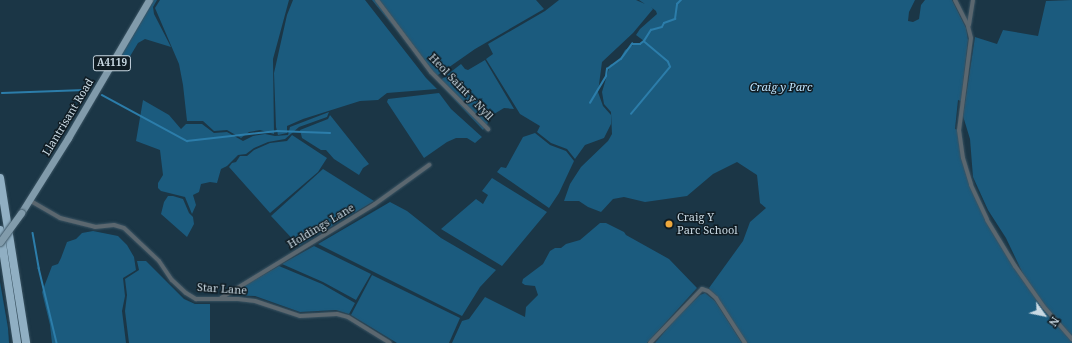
<!DOCTYPE html>
<style>
body{margin:0}
#map{position:relative;width:1072px;height:343px;overflow:hidden;background:#1b3646;font-family:"Noto Serif",serif}
div>[style]{position:absolute}
.green>*{inset:0;background:#1b5b7e}
.stream>*{height:1.5px;margin:-0.75px;padding:0 0.75px;transform-origin:0.75px;border-radius:0.75px;background:#2c7daa}
.roads{filter:drop-shadow(0 0 1px #3a5362) drop-shadow(0 0 1px #3a5362)}
.street>*{height:4px;margin:-2px;padding:0 2px;transform-origin:2px;border-radius:2px;background:#5b676f}
.primary>*{height:7px;margin:-3.5px;padding:0 3.5px;transform-origin:3.5px;border-radius:3.5px;background:#819bab}
.highway>*{height:8px;margin:-4px;padding:0 4px;transform-origin:4px;border-radius:4px;background:#90afc3}
.bridges{filter:drop-shadow(0 0 1px #3a5362) drop-shadow(0 0 1px #3a5362)}
.primary-bridge>*{height:7px;margin:-3.5px;padding:0 3.5px;transform-origin:3.5px;border-radius:3.5px;background:#819bab}
.dots>*{width:11px;height:11px;translate:-50% -50%;box-sizing:border-box;border:2px solid #101c23;border-radius:50%}
span{translate:-50% -50%;white-space:nowrap;text-align:center;line-height:1.15;-webkit-text-stroke:3px #101c23;paint-order:stroke}
.shield-label span{padding:1px 3px;background:#101c23;border:1px solid;border-radius:3px;-webkit-text-stroke-width:0}
.shield-label{font-size:10px;color:#c9d9e3;font-weight:700}
.street-label{font-size:11px;color:#c9d9e3}
.park-label{font-size:11px;color:#bee4fe;font-style:italic}
.poi-label{font-size:11px;color:#c9d9e3}
.left{translate:0 -50%;text-align:left}
.north{position:absolute;left:1024px;top:295px;width:40px;height:40px;-webkit-text-stroke:3px #101c23;paint-order:stroke;rotate:123deg;font-size:11px;font-weight:700;line-height:16px;text-align:center;color:#c9d9e3}
.north::after{content:'';display:block;margin:auto;width:14px;height:18px;background:#c9d9e3;clip-path:polygon(50% 0,100% 100%,50% 72%,0 100%)}
</style>
<div id="map">
<div class="green">
<div style="clip-path:polygon(152px 0,157px 0,153px 7px,154px 14px,171px 47px,145px 39px,138px 43px,126px 63px,120px 63px,118px 59px)"></div>
<div style="clip-path:polygon(160px 0,289px 0,273px 59px,274px 134px,260px 130px,249px 132px,241px 138px,227px 130px,214px 131px,203px 121px,187px 121px,183px 85px,179px 64px,155px 8px)"></div>
<div style="clip-path:polygon(293px 0,365px 0,426px 78px,437px 89px,387px 93px,378px 100px,360px 101px,303px 119px,287px 126px,287px 133px,278px 135px,276px 127px,274px 73px,287px 15px)"></div>
<div style="clip-path:polygon(372px 0,536px 0,544px 9px,475px 49px,435px 77px)"></div>
<div style="clip-path:polygon(559px 0,636px 0,645px 4px,639px 0,915px 0,909px 12px,908px 21px,913px 22px,919px 19px,921px 5px,925px 0,952px 0,966px 28px,968px 40px,961px 101px,958px 100px,955px 129px,959px 130px,966px 168px,987px 220px,1015px 266px,1025px 278px,1006px 238px,988px 210px,973px 177px,970px 139px,963px 116px,975px 37px,997px 44px,1003px 30px,1038px 36px,1046px 1px,1072px 0,1072px 343px,747px 343px,709px 288px,743px 241px,750px 222px,766px 208px,760px 203px,757px 175px,737px 162px,713px 174px,687px 196px,645px 202px,624px 197px,613px 199px,601px 212px,588px 207px,579px 201px,564px 201px,570px 184px,581px 167px,608px 141px,612px 134px,611px 112px,604px 104px,602px 92px,610px 65px,619px 61px,625px 50px,633px 45px,640px 44px,644px 41px,636px 35px,640px 29px,657px 14px,656px 11px,651px 7px,653px 9px,633px 33px,602px 62px,598px 92px,603px 106px,611px 115px,611px 124px,604px 138px,585px 145px,575px 159px,567px 149px,551px 143px,537px 132px,540px 126px,520px 114px,486px 59px,493px 54px,488px 44px,545px 11px)"></div>
<div style="clip-path:polygon(485px 60px,514px 109px,504px 108px,494px 114px,483px 130px,438px 82px,461px 64px,465px 69px,468px 70px)"></div>
<div style="clip-path:polygon(439px 93px,451px 109px,482px 137px,475px 143px,467px 138px,456px 138px,447px 142px,424px 158px,387px 102px,388px 99px)"></div>
<div style="clip-path:polygon(143px 100px,169px 115px,181px 129px,186px 124px,202px 124px,214px 133px,227px 132px,243px 141px,253px 136px,265px 134px,275px 136px,288px 135px,290px 127px,329px 112px,327px 117px,299px 127px,285px 139px,268px 142px,254px 148px,246px 154px,238px 155px,227px 166px,221px 169px,217px 183px,210px 182px,201px 184px,199px 192px,193px 195px,196px 205px,192px 214px,185px 197px,161px 191px,158px 188px,158px 183px,163px 175px,160px 150px,136px 141px)"></div>
<div style="clip-path:polygon(330px 115px,369px 164px,363px 168px,359px 175px,334px 159px,326px 150px,321px 150px,302px 138px,300px 130px,328px 119px)"></div>
<div style="clip-path:polygon(535px 133px,550px 145px,566px 151px,574px 161px,559px 193px,549px 208px,497px 172px,501px 167px,506px 168px,523px 137px)"></div>
<div style="clip-path:polygon(292px 135px,327px 158px,318px 172px,270px 213px,229px 167px,232px 163px,236px 162px,240px 156px,247px 156px,254px 150px,270px 143px,287px 141px)"></div>
<div style="clip-path:polygon(323px 169px,374px 201px,299px 246px,271px 216px)"></div>
<div style="clip-path:polygon(492px 178px,547px 212px,502px 266px,441px 229px,476px 199px,483px 204px,488px 195px,482px 191px)"></div>
<div style="clip-path:polygon(168px 196px,173px 196px,183px 199px,189px 213px,193px 217px,194px 224px,187px 237px,161px 214px,164px 202px)"></div>
<div style="clip-path:polygon(390px 202px,407px 211px,441px 238px,496px 270px,480px 287px,462px 316px,318px 244px)"></div>
<div style="clip-path:polygon(600px 223px,606px 223px,624px 232px,626px 235px,669px 259px,697px 288px,647px 343px,452px 343px,462px 321px,469px 319px,485px 297px,525px 317px,526px 307px,538px 295px,535px 286px,525px 285px,522px 283px,523px 279px,543px 264px,550px 251px,555px 248px,561px 248px,566px 244px,580px 240px)"></div>
<div style="clip-path:polygon(93px 231px,118px 236px,127px 245px,134px 257px,136px 270px,123px 278px,125px 296px,122px 311px,126px 343px,52px 343px,50px 325px,42px 292px,52px 266px,58px 264px,61px 258px,67px 242px,76px 239px,82px 233px)"></div>
<div style="clip-path:polygon(314px 246px,371px 274px,356px 300px,323px 282px,282px 264px)"></div>
<div style="clip-path:polygon(137px 261px,146px 261px,184px 299px,195px 304px,210px 304px,210px 343px,129px 343px,125px 311px,127px 295px,125px 279px,139px 270px)"></div>
<div style="clip-path:polygon(279px 266px,322px 284px,355px 303px,349px 314px,336px 310px,300px 312px,255px 296px,228px 295px)"></div>
<div style="clip-path:polygon(372px 275px,460px 318px,449px 343px,397px 343px,351px 315px)"></div>
<div style="clip-path:polygon(0 282px,8px 328px,9px 343px,0 343px)"></div>
<div style="clip-path:polygon(705px 293px,715px 301px,742px 343px,655px 343px,678px 316px,700px 295px)"></div>
</div>
<div class="stream">
<div style="left:2px;top:93px;width:83px;rotate:-2.1deg"></div>
<div style="left:102px;top:95px;width:97px;rotate:28.4deg"></div>
<div style="left:187px;top:141px;width:91px;rotate:-6.3deg"></div>
<div style="left:277px;top:131px;width:53px;rotate:2.2deg"></div>
<div style="left:590px;top:103px;width:31px;rotate:-59deg"></div>
<div style="left:606px;top:76px;width:7px;rotate:-82deg"></div>
<div style="left:607px;top:69px;width:17px;rotate:-36deg"></div>
<div style="left:621px;top:59px;width:19px;rotate:-54deg"></div>
<div style="left:632px;top:44px;width:8px"></div>
<div style="left:640px;top:44px;width:5px;rotate:-37deg"></div>
<div style="left:644px;top:41px;width:13px;rotate:-58deg"></div>
<div style="left:651px;top:30px;width:11px;rotate:-15deg"></div>
<div style="left:662px;top:27px;width:4px;rotate:-63deg"></div>
<div style="left:664px;top:23px;width:12px;rotate:-20deg"></div>
<div style="left:675px;top:19px;width:15px;rotate:-82deg"></div>
<div style="left:677px;top:4px;width:6px;rotate:-45deg"></div>
<div style="left:631px;top:114px;width:61px;rotate:-50.3deg"></div>
<div style="left:670px;top:67px;width:5px;rotate:-112deg"></div>
<div style="left:668px;top:62px;width:31px;rotate:-140deg"></div>
<div style="left:33px;top:233px;width:36px;rotate:80deg"></div>
<div style="left:39px;top:268px;width:77px;rotate:76.5deg"></div>
</div>
<div class="roads">
<div class="street">
<div style="left:377px;top:0;width:90px;rotate:53.1deg"></div>
<div style="left:431px;top:72px;width:81px;rotate:45deg"></div>
<div style="left:955px;top:0;width:29px;rotate:63deg"></div>
<div style="left:968px;top:26px;width:12px;rotate:76deg"></div>
<div style="left:971px;top:38px;width:93px;rotate:97.4deg"></div>
<div style="left:959px;top:130px;width:28px;rotate:82deg"></div>
<div style="left:963px;top:158px;width:28px;rotate:73deg"></div>
<div style="left:971px;top:185px;width:38px;rotate:65deg"></div>
<div style="left:987px;top:220px;width:54px;rotate:58.7deg"></div>
<div style="left:1015px;top:266px;width:50px;rotate:54.7deg"></div>
<div style="left:1044px;top:307px;width:43px;rotate:48.8deg"></div>
<div style="left:969px;top:25px;width:25px;rotate:-81deg"></div>
<div style="left:29px;top:200px;width:36px;rotate:30deg"></div>
<div style="left:60px;top:218px;width:36px;rotate:14deg"></div>
<div style="left:95px;top:227px;width:19px;rotate:-6deg"></div>
<div style="left:114px;top:225px;width:10px;rotate:17deg"></div>
<div style="left:124px;top:228px;width:48px;rotate:43.3deg"></div>
<div style="left:159px;top:261px;width:23px;rotate:56deg"></div>
<div style="left:172px;top:280px;width:19px;rotate:43deg"></div>
<div style="left:186px;top:293px;width:12px;rotate:31deg"></div>
<div style="left:196px;top:299px;width:42px"></div>
<div style="left:238px;top:299px;width:17px;rotate:7deg"></div>
<div style="left:255px;top:301px;width:47px;rotate:18.4deg"></div>
<div style="left:300px;top:316px;width:37px;rotate:-3deg"></div>
<div style="left:337px;top:314px;width:11px;rotate:15deg"></div>
<div style="left:348px;top:317px;width:49px;rotate:31.8deg"></div>
<div style="left:221px;top:298px;width:180px;rotate:-31.4deg"></div>
<div style="left:375px;top:204px;width:67px;rotate:-35.8deg"></div>
<div style="left:650px;top:343px;width:75px;rotate:-46.1deg"></div>
<div style="left:702px;top:289px;width:6px;rotate:18deg"></div>
<div style="left:708px;top:291px;width:11px;rotate:41deg"></div>
<div style="left:716px;top:298px;width:54px;rotate:57.2deg"></div>
</div>
<div class="primary">
<div style="left:21px;top:213px;width:89px;rotate:-57.9deg"></div>
<div style="left:68px;top:138px;width:160px;rotate:-59.6deg"></div>
</div>
<div class="highway">
<div style="left:0;top:178px;width:167px;rotate:81deg"></div>
<div style="left:0;top:230px;width:114px;rotate:81.4deg"></div>
</div>
</div>
<div class="bridges">
<div class="primary-bridge">
<div style="left:0;top:242px;width:36px;rotate:-54deg"></div>
</div>
</div>
<div class="dots">
<div style="left:669px;top:224px;background:#eea83c"></div>
</div>
<div class="shield-label">
<span style="left:112px;top:63px">A4119</span>
</div>
<div class="street-label">
<span style="left:461px;top:87px;rotate:46deg">Heol Saint y Nyll</span>
<span style="left:68px;top:117px;rotate:-59deg">Llantrisant Road</span>
<span style="left:321px;top:226px;rotate:-31deg">Holdings Lane</span>
<span style="left:222px;top:289px;rotate:4deg">Star Lane</span>
</div>
<div class="park-label">
<span style="left:781px;top:87px">Craig y Parc</span>
</div>
<div class="poi-label">
<span class="left" style="left:677px;top:224px">Craig Y<br>Parc School</span>
</div>
<div class="north">N</div>
</div>
